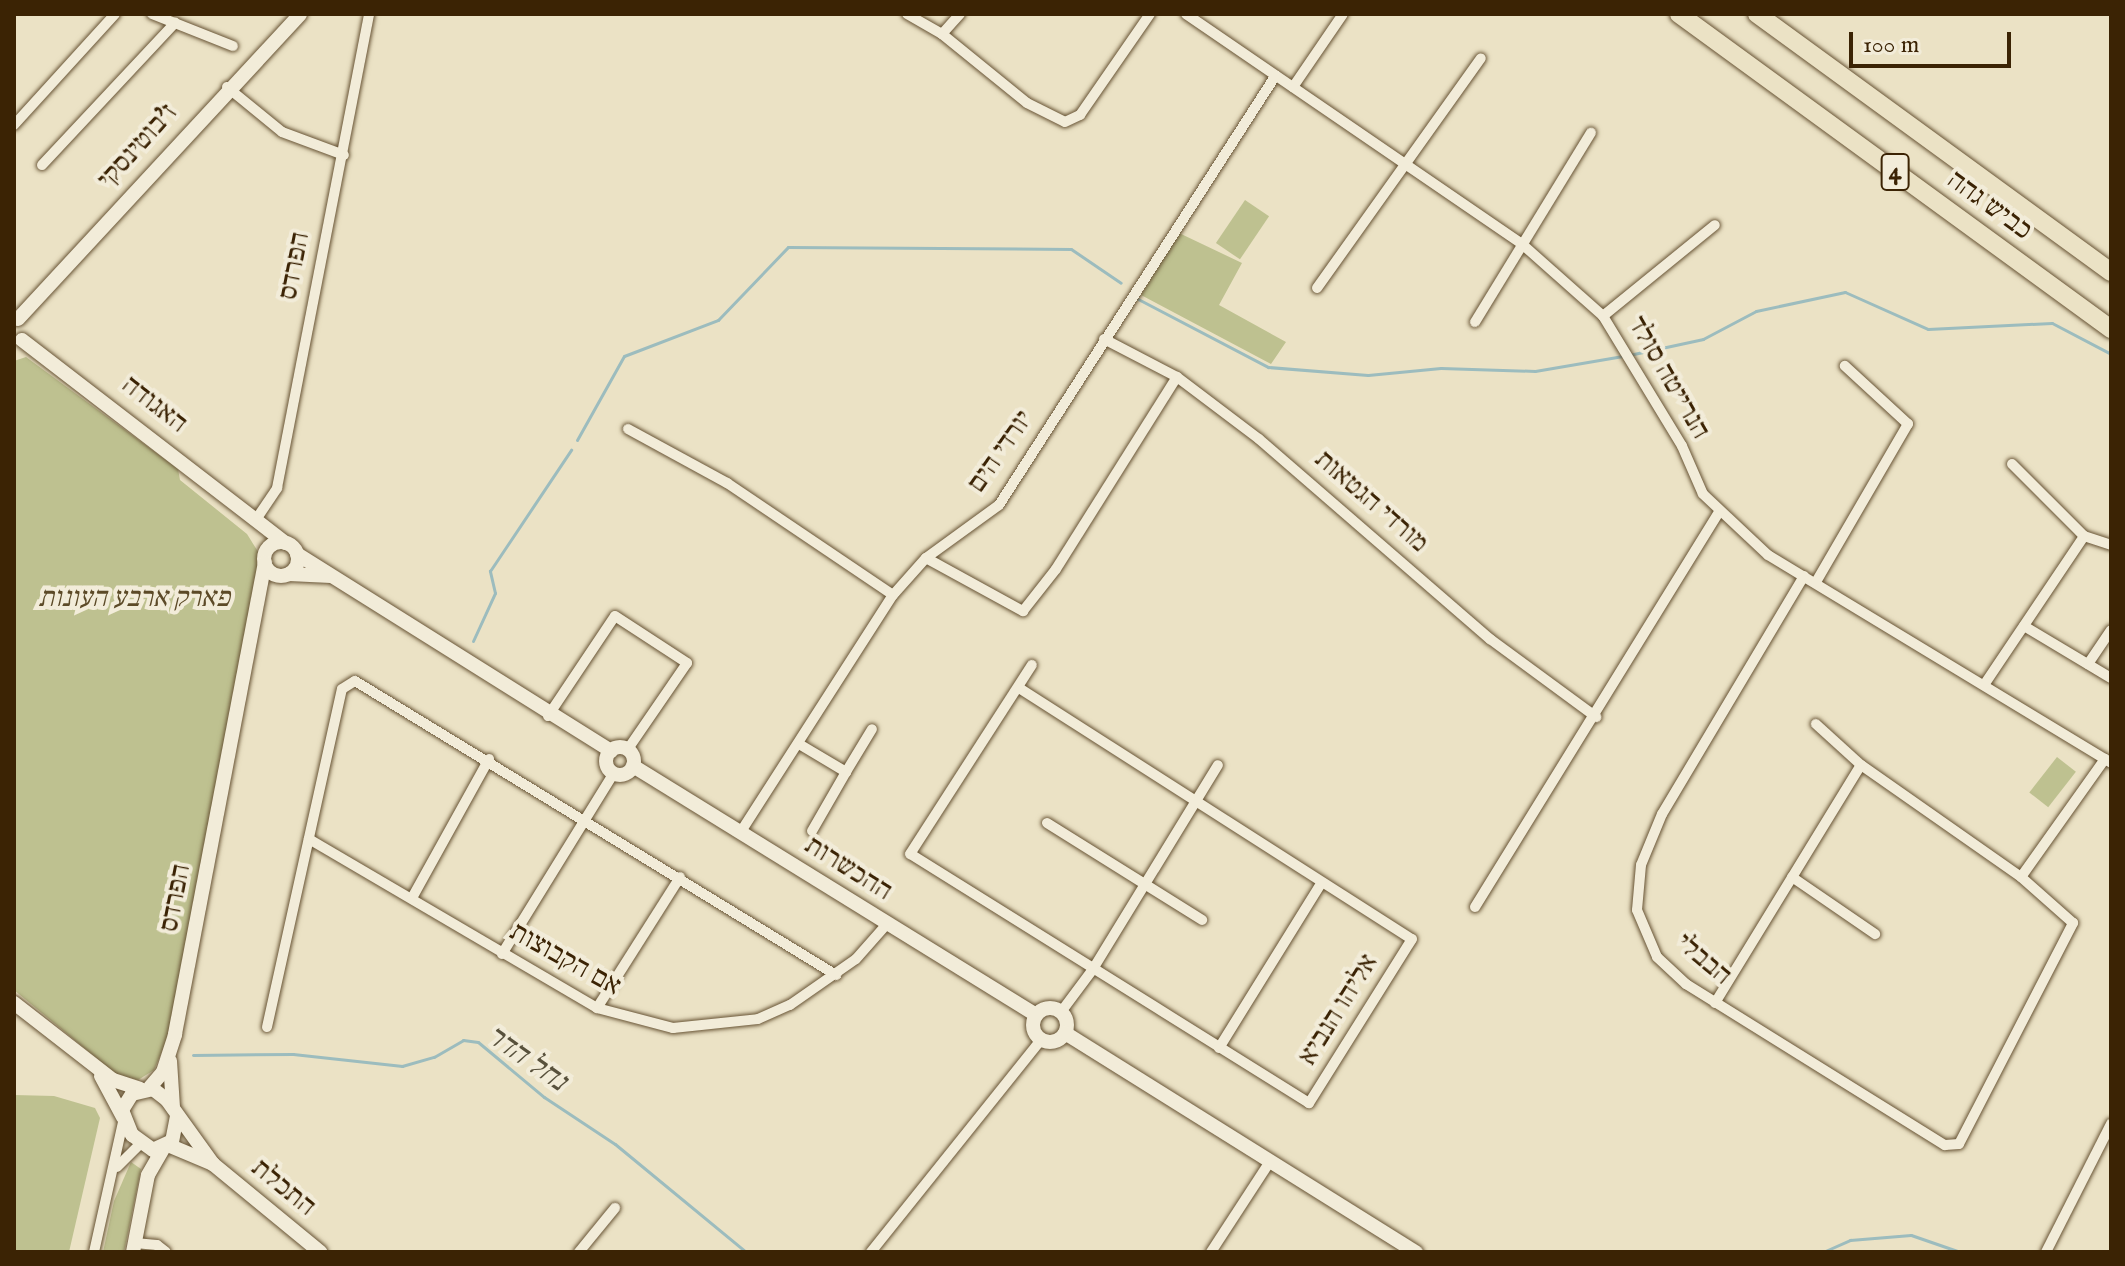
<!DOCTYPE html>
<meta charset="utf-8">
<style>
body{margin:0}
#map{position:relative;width:2125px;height:1266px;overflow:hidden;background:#ebe2c5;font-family:"IM FELL English","Frank Ruhl Libre",serif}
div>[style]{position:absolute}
.green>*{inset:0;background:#bec190;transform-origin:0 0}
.stream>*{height:3px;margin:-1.5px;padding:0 1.5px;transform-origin:1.5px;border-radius:1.5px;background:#9cbcbe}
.roads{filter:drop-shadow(0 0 2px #675334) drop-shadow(0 0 2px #675334)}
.minor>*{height:10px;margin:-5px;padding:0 5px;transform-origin:5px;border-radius:5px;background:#f2ecd9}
.tertiary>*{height:14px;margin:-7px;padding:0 7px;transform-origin:7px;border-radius:7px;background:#f2ecd9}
.tertiary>.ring{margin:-7px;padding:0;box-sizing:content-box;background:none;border:14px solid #f2ecd9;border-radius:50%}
.trunk>*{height:18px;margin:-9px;padding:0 9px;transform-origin:9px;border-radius:9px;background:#ebe2c5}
span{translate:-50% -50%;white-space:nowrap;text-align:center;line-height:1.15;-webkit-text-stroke:8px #f2ecd9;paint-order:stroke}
.shield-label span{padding:2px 6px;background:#f2ecd9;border:2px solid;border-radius:6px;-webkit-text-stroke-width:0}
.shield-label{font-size:26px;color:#3b2304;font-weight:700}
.street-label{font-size:28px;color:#3b2304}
.park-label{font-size:28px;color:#5c4a27;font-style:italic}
.water-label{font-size:30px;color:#58513c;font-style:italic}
.frame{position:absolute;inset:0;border:16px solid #3b2304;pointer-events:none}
.scale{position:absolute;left:1849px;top:32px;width:162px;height:36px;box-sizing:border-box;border:4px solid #3b2304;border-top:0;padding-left:10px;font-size:24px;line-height:28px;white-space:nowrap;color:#3b2304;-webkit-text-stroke:6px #f2ecd9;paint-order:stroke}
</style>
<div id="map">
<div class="green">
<div style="left:1245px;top:200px;width:29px;height:52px;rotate:34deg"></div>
<div style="clip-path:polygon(1179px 233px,1242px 263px,1219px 305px,1286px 342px,1271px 364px,1141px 295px)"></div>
<div style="clip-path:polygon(26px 357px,178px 469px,180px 480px,247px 534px,262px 558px,169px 1035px,154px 1070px,138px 1080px,117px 1075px,14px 990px,14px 361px)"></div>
<div style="left:2057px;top:757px;width:24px;height:45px;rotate:38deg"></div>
<div style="clip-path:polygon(14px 1095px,54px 1096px,95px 1108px,100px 1118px,69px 1252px,14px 1252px)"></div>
<div style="clip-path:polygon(131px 1162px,141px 1169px,124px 1252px,103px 1252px,114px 1201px)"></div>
</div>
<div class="stream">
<div style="left:1138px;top:299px;width:147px;rotate:27.6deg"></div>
<div style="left:1268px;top:367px;width:100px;rotate:4.6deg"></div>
<div style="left:1368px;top:375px;width:73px;rotate:-5.5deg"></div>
<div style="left:1441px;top:368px;width:94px;rotate:1.8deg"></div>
<div style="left:1535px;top:371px;width:95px;rotate:-9.7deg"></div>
<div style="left:1629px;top:355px;width:76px;rotate:-12.2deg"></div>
<div style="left:1703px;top:339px;width:60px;rotate:-27.8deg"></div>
<div style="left:1756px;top:311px;width:91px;rotate:-12.1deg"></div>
<div style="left:1845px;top:292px;width:91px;rotate:24deg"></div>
<div style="left:1928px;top:329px;width:124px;rotate:-2.8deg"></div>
<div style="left:2052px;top:323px;width:67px;rotate:27.7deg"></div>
<div style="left:577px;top:440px;width:96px;rotate:-60.8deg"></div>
<div style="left:624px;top:356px;width:101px;rotate:-21deg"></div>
<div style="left:718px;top:320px;width:101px;rotate:-46.2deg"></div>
<div style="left:788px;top:247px;width:283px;rotate:0.4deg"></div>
<div style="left:1071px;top:249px;width:60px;rotate:34.2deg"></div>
<div style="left:473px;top:641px;width:53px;rotate:-65.4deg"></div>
<div style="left:495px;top:593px;width:23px;rotate:-103deg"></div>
<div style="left:490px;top:571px;width:146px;rotate:-56.2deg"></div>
<div style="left:193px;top:1055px;width:100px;rotate:-0.6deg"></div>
<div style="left:293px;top:1054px;width:110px;rotate:6.3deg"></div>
<div style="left:402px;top:1066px;width:33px;rotate:-16deg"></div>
<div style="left:434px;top:1057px;width:34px;rotate:-30deg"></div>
<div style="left:463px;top:1040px;width:15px;rotate:8deg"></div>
<div style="left:478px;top:1042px;width:86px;rotate:39.8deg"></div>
<div style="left:544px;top:1097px;width:85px;rotate:33.5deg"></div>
<div style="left:615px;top:1144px;width:170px;rotate:39.5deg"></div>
<div style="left:1823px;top:1252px;width:30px;rotate:-24deg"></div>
<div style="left:1850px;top:1240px;width:61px;rotate:-4.7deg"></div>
<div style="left:1911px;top:1235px;width:52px;rotate:19.1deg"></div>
</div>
<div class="roads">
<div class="minor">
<div style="left:152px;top:14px;width:87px;rotate:21.6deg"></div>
<div style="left:907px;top:14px;width:40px;rotate:29.7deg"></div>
<div style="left:942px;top:34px;width:109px;rotate:39.1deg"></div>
<div style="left:1027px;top:103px;width:42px;rotate:26.6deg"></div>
<div style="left:1065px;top:122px;width:17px;rotate:-25deg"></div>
<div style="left:1080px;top:115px;width:123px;rotate:-55.3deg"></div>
<div style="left:1186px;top:14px;width:407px;rotate:34.4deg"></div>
<div style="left:1522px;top:244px;width:108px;rotate:41.6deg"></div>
<div style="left:1603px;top:316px;width:152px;rotate:58.7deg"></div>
<div style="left:1682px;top:446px;width:52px;rotate:66.4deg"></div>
<div style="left:1703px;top:494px;width:89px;rotate:43.2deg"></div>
<div style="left:1768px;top:555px;width:401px;rotate:31.2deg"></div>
<div style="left:942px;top:34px;width:27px;rotate:-48deg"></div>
<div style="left:227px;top:87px;width:71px;rotate:39.3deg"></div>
<div style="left:282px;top:132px;width:66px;rotate:20.4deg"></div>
<div style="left:1293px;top:87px;width:88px;rotate:-55.6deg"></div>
<div style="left:14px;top:125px;width:150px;rotate:-47.7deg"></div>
<div style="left:42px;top:165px;width:195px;rotate:-46.9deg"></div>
<div style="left:1317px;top:288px;width:282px;rotate:-54.5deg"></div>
<div style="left:1603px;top:316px;width:144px;rotate:-39.1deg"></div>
<div style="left:1475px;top:322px;width:222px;rotate:-58.5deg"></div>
<div style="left:1104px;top:339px;width:82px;rotate:27.5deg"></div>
<div style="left:1177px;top:377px;width:103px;rotate:37.1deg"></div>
<div style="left:1259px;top:439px;width:306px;rotate:40.9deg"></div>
<div style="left:1490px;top:639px;width:132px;rotate:36.3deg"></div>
<div style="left:628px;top:429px;width:113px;rotate:28.6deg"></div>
<div style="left:727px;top:483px;width:200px;rotate:34deg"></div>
<div style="left:2012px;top:464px;width:102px;rotate:45deg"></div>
<div style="left:2084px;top:536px;width:28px;rotate:18deg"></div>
<div style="left:255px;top:521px;width:40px;rotate:-56deg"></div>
<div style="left:277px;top:488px;width:483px;rotate:-79deg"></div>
<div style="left:926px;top:558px;width:111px;rotate:28.7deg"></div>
<div style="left:1023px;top:611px;width:53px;rotate:-51.8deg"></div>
<div style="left:1056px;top:569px;width:227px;rotate:-57.8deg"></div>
<div style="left:1804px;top:576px;width:277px;rotate:120.8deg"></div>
<div style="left:1662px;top:814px;width:55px;rotate:112.4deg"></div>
<div style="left:1641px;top:865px;width:45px;rotate:95.1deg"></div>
<div style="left:1637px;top:910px;width:51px;rotate:66.9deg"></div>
<div style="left:1657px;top:957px;width:40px;rotate:43deg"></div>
<div style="left:1686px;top:984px;width:305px;rotate:31.9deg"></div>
<div style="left:1945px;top:1145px;width:14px;rotate:-4deg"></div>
<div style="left:1959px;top:1144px;width:249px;rotate:-62.7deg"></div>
<div style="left:2073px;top:923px;width:69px;rotate:-138.5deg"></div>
<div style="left:2021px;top:877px;width:195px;rotate:-145deg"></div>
<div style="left:1861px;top:765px;width:61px;rotate:-137.7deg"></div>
<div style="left:1816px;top:582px;width:183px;rotate:-59.8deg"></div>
<div style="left:1908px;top:424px;width:86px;rotate:-137.4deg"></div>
<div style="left:2024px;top:626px;width:101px;rotate:30.9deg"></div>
<div style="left:2088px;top:664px;width:41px;rotate:-55.9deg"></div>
<div style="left:1984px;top:685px;width:179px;rotate:-56.1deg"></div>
<div style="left:1019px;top:688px;width:466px;rotate:32.6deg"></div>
<div style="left:1412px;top:939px;width:194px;rotate:122.1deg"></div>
<div style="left:1309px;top:1103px;width:470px;rotate:-148deg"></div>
<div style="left:910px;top:854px;width:225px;rotate:-57.2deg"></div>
<div style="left:548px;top:716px;width:120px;rotate:-56.2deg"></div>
<div style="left:615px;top:616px;width:86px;rotate:33.1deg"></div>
<div style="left:687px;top:663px;width:104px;rotate:124.5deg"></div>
<div style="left:799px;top:744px;width:55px;rotate:30.8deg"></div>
<div style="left:846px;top:772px;width:68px;rotate:120deg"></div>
<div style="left:846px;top:772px;width:50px;rotate:-58.8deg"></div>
<div style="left:1047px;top:823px;width:183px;rotate:32deg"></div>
<div style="left:740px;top:833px;width:283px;rotate:-57.3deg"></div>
<div style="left:893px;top:595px;width:50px;rotate:-48.3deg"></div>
<div style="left:926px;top:558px;width:90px;rotate:-36deg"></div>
<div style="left:999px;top:505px;width:511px;rotate:-57.21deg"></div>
<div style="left:309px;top:839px;width:334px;rotate:30.4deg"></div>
<div style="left:597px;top:1008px;width:79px;rotate:14.7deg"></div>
<div style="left:673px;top:1028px;width:85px;rotate:-6deg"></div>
<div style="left:758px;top:1019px;width:35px;rotate:-24deg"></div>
<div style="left:790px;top:1005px;width:80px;rotate:-34.9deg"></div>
<div style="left:856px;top:959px;width:47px;rotate:-48.5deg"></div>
<div style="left:1792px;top:877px;width:101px;rotate:34.5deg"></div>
<div style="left:2021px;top:877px;width:145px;rotate:-54.6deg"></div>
<div style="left:412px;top:898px;width:159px;rotate:-61deg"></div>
<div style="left:1475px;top:907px;width:463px;rotate:-58.3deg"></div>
<div style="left:502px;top:954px;width:213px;rotate:-58.3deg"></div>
<div style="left:1715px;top:1003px;width:279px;rotate:-58.5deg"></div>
<div style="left:597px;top:1008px;width:155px;rotate:-57.6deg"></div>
<div style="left:1061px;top:1012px;width:54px;rotate:-53.3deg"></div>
<div style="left:1093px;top:969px;width:239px;rotate:-58.5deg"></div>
<div style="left:267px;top:1027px;width:346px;rotate:-77.5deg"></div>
<div style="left:342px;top:689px;width:15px;rotate:-32deg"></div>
<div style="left:355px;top:681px;width:564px;rotate:31.43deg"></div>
<div style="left:1219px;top:1048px;width:195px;rotate:-58.2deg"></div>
<div style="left:117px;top:1167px;width:33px;rotate:-45deg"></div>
<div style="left:135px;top:1243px;width:22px;rotate:5deg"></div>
<div style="left:157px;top:1245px;width:11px;rotate:38deg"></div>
<div style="left:94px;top:1252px;width:133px;rotate:-77.4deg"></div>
<div style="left:579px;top:1252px;width:57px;rotate:-50.7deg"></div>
<div style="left:871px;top:1252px;width:272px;rotate:-51.3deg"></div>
<div style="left:1211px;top:1252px;width:106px;rotate:-56.9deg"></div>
<div style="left:2046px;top:1252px;width:144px;rotate:-63.1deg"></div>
</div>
<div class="tertiary">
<div style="left:18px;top:319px;width:415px;rotate:-47.2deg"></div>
<div style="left:22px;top:340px;width:333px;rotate:37.6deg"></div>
<div class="ring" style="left:264px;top:542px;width:20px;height:20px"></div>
<div style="left:297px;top:554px;width:371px;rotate:32.1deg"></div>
<div style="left:289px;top:574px;width:42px;rotate:2.7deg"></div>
<div class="ring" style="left:606px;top:747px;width:14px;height:14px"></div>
<div style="left:633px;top:766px;width:474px;rotate:31.7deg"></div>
<div style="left:14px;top:1003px;width:125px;rotate:37.9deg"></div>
<div style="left:113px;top:1080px;width:28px;rotate:18deg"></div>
<div class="ring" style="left:1033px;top:1008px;width:20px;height:20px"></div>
<div style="left:1065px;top:1033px;width:414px;rotate:32deg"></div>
<div style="left:170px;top:1061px;width:47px;rotate:86.3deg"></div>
<div style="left:101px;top:1076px;width:47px;rotate:61.8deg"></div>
<div style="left:150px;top:1087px;width:20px;rotate:-49deg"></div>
<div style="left:163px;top:1072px;width:40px;rotate:-72deg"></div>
<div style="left:175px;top:1034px;width:480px;rotate:-79.2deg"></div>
<div style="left:177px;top:1116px;width:25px;rotate:101deg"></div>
<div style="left:172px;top:1141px;width:21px;rotate:155deg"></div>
<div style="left:153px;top:1150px;width:26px;rotate:-144deg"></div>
<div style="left:132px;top:1135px;width:27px;rotate:-112deg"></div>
<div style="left:122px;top:1110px;width:19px;rotate:-58deg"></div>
<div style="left:132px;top:1094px;width:22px;rotate:-13deg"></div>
<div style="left:153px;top:1089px;width:18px;rotate:38deg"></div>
<div style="left:167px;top:1100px;width:79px;rotate:54.3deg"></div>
<div style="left:168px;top:1145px;width:49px;rotate:22.9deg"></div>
<div style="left:213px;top:1164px;width:139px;rotate:39.4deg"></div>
<div style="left:133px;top:1252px;width:78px;rotate:-79deg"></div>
<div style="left:148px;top:1175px;width:32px;rotate:-60deg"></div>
</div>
<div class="trunk">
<div style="left:1679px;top:14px;width:535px;rotate:36.1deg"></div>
<div style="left:1757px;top:14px;width:438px;rotate:36.1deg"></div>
</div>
</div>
<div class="shield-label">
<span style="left:1895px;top:172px">4</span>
</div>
<div class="street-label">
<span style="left:138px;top:147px;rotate:-48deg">ז'בוטינסקי</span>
<span style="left:1989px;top:206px;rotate:36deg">כביש גהה</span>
<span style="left:295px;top:266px;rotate:-79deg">הפרדס</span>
<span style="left:1668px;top:378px;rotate:60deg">הנרייטה סולד</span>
<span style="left:154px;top:405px;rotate:38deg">האגודה</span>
<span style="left:1001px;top:452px;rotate:-55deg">יורדי הים</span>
<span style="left:1371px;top:502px;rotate:41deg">מורדי הגטאות</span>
<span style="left:848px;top:869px;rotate:32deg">ההכשרות</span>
<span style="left:176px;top:898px;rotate:-79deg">הפרדס</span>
<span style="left:565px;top:960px;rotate:29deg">אם הקבוצות</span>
<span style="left:1703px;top:960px;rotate:40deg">הבבלי</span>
<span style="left:1339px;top:1010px;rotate:-58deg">אליהו הנביא</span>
<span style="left:283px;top:1188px;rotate:39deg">התכלת</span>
</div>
<div class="park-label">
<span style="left:134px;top:599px">פארק ארבע העונות</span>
</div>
<div class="water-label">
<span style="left:526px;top:1059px;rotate:35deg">נחל הדר</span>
</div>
<div class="frame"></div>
<div class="scale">100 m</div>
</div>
